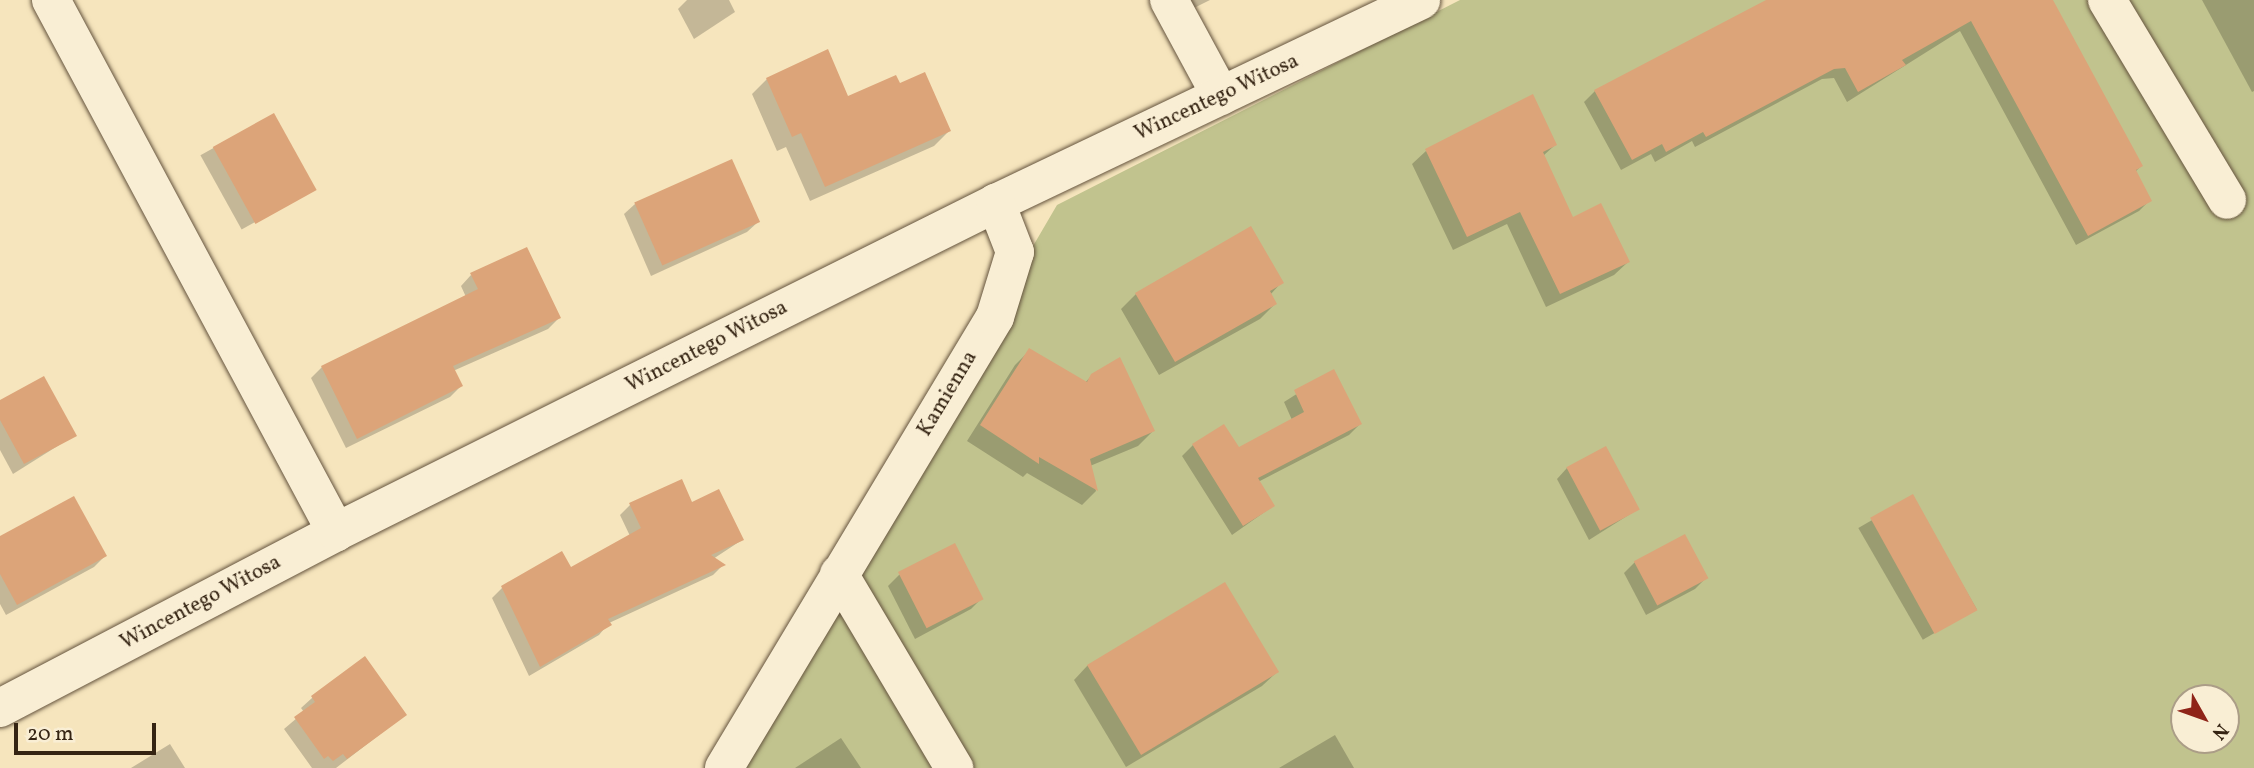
<!DOCTYPE html>
<style>
body{margin:0}
#map{position:relative;width:2254px;height:768px;overflow:hidden;background:#f6e5bd;font-family:Vollkorn,serif}
div>[style]{position:absolute}
.green>*{inset:0;background:#c1c38e}
.shadow>*{inset:0;background:#0003;transform-origin:0 0}
.building>*{inset:0;background:#dca479;transform-origin:0 0}
.roads{filter:drop-shadow(0 0 2px #65543e) drop-shadow(0 0 2px #65543e)}
.minor>*{height:38px;margin:-19px;padding:0 19px;transform-origin:19px;border-radius:19px;background:#f9eed4}
span{translate:-50% -50%;white-space:nowrap;text-align:center;line-height:1.15;-webkit-text-stroke:7px #f9eed4;paint-order:stroke}
.street-label{font-size:21px;color:#352413}
.north{position:absolute;left:2170px;top:684px;width:70px;height:70px;box-sizing:border-box;background:#f9eed4;border:2px solid #ab9d87;border-radius:50%;rotate:130deg;font-size:19px;font-weight:700;line-height:28px;text-align:center;color:#352413}
.north::after{content:'';display:block;margin:auto;width:24px;height:32px;background:#8f2418;clip-path:polygon(50% 0,100% 100%,50% 72%,0 100%)}
.scale{position:absolute;left:14px;top:723px;width:142px;height:32px;box-sizing:border-box;border:4px solid #352413;border-top:0;padding-left:9px;font-size:21px;line-height:24px;white-space:nowrap;color:#352413;-webkit-text-stroke:5px #f9eed4;paint-order:stroke}
</style>
<div id="map">
<div class="green">
<div style="clip-path:polygon(evenodd,1460px 0,2254px 0,2254px 768px,728px 768px,1057px 205px,1460px 0,2184px 698px,2226px 698px,2226px 740px,2184px 740px,2184px 698px)"></div>
</div>
<div class="shadow">
<div style="clip-path:polygon(687px 0,729px 0,735px 12px,694px 39px,678px 9px)"></div>
<div style="clip-path:polygon(1187px 0,1210px 0,1192px 9px)"></div>
<div style="clip-path:polygon(1788px 0,2039px 0,2141px 166px,2135px 172px,2150px 200px,2139px 211px,2076px 245px,1960px 31px,1847px 102px,1834px 78px,1822px 79px,1695px 147px,1692px 141px,1655px 162px,1651px 154px,1621px 170px,1584px 102px,1595px 91px,1755px 8px)"></div>
<div style="clip-path:polygon(2202px 0,2254px 0,2254px 91px,2252px 92px)"></div>
<div style="clip-path:polygon(827px 52px,848px 98px,899px 85px,949px 131px,934px 146px,810px 201px,786px 147px,777px 151px,752px 94px,767px 79px)"></div>
<div style="left:273px;top:115px;width:85px;height:83px;rotate:61deg"></div>
<div style="clip-path:polygon(1555px 145px,1543px 156px,1572px 219px,1628px 262px,1614px 275px,1546px 307px,1507px 224px,1453px 250px,1412px 164px,1426px 151px)"></div>
<div style="clip-path:polygon(635px 204px,758px 222px,747px 232px,651px 276px,624px 214px)"></div>
<div style="clip-path:polygon(471px 275px,559px 318px,548px 329px,453px 371px,461px 386px,450px 397px,346px 448px,311px 378px,322px 367px,466px 297px,461px 286px)"></div>
<div style="clip-path:polygon(1281px 283px,1270px 295px,1275px 304px,1260px 319px,1159px 375px,1121px 309px,1136px 294px)"></div>
<div style="clip-path:polygon(1029px 351px,1085px 383px,1092px 375px,1153px 431px,1138px 446px,1090px 466px,1096px 491px,1082px 505px,1027px 473px,1023px 477px,967px 441px,1015px 365px)"></div>
<div style="clip-path:polygon(1333px 371px,1360px 424px,1349px 435px,1258px 482px,1273px 506px,1232px 535px,1182px 456px,1193px 445px,1238px 449px,1292px 420px,1284px 402px)"></div>
<div style="clip-path:polygon(0 402px,75px 435px,13px 474px,0 450px)"></div>
<div style="clip-path:polygon(1567px 468px,1638px 509px,1589px 540px,1557px 479px)"></div>
<div style="left:1912px;top:497px;width:129px;height:62px;rotate:60deg"></div>
<div style="clip-path:polygon(691px 504px,742px 540px,713px 559px,723px 565px,713px 575px,609px 623px,599px 635px,529px 676px,492px 598px,502px 588px,570px 569px,630px 536px,620px 515px,630px 505px)"></div>
<div style="clip-path:polygon(0 538px,105px 556px,94px 567px,6px 615px,0 604px)"></div>
<div style="clip-path:polygon(954px 545px,982px 598px,971px 609px,915px 639px,888px 586px,899px 575px)"></div>
<div style="clip-path:polygon(1635px 562px,1706px 578px,1695px 589px,1646px 615px,1624px 573px)"></div>
<div style="clip-path:polygon(365px 659px,405px 715px,336px 768px,312px 768px,284px 729px,304px 712px,301px 708px,312px 698px)"></div>
<div style="clip-path:polygon(1088px 665px,1277px 672px,1262px 686px,1126px 767px,1074px 680px)"></div>
<div style="clip-path:polygon(1335px 735px,1354px 768px,1279px 768px)"></div>
<div style="clip-path:polygon(841px 738px,861px 768px,795px 768px)"></div>
<div style="clip-path:polygon(170px 744px,185px 768px,131px 768px)"></div>
</div>
<div class="building">
<div style="clip-path:polygon(1766px 0,2053px 0,2143px 166px,2136px 170px,2152px 201px,2088px 236px,1971px 21px,1902px 60px,1906px 65px,1858px 92px,1845px 68px,1834px 69px,1706px 137px,1703px 132px,1666px 152px,1662px 144px,1632px 160px,1594px 90px)"></div>
<div style="clip-path:polygon(828px 49px,848px 96px,896px 75px,900px 83px,925px 72px,951px 131px,825px 187px,801px 133px,792px 137px,766px 78px)"></div>
<div style="clip-path:polygon(1533px 94px,1557px 145px,1543px 152px,1573px 217px,1601px 203px,1630px 262px,1560px 294px,1520px 212px,1467px 237px,1425px 149px)"></div>
<div style="left:274px;top:113px;width:88px;height:70px;rotate:61deg"></div>
<div style="left:732px;top:159px;width:69px;height:107px;rotate:66deg"></div>
<div style="clip-path:polygon(1251px 226px,1284px 283px,1270px 291px,1277px 304px,1175px 362px,1135px 293px)"></div>
<div style="clip-path:polygon(527px 247px,561px 318px,453px 366px,463px 386px,357px 439px,321px 366px,478px 289px,470px 273px)"></div>
<div style="clip-path:polygon(1029px 348px,1087px 382px,1091px 374px,1120px 357px,1155px 431px,1090px 459px,1098px 491px,1039px 457px,1039px 464px,980px 425px)"></div>
<div style="clip-path:polygon(1334px 369px,1362px 424px,1258px 478px,1275px 506px,1243px 526px,1192px 444px,1224px 424px,1239px 447px,1304px 412px,1294px 390px)"></div>
<div style="clip-path:polygon(44px 376px,77px 436px,24px 464px,0 420px,0 400px)"></div>
<div style="left:1606px;top:446px;width:72px;height:45px;rotate:62deg"></div>
<div style="clip-path:polygon(682px 479px,692px 502px,719px 489px,744px 540px,711px 555px,726px 565px,608px 619px,612px 625px,540px 667px,501px 586px,562px 551px,571px 567px,641px 528px,629px 503px)"></div>
<div style="left:1913px;top:494px;width:133px;height:49px;rotate:61deg"></div>
<div style="clip-path:polygon(74px 496px,107px 556px,17px 605px,0 574px,0 536px)"></div>
<div style="left:1685px;top:534px;width:50px;height:58px;rotate:62deg"></div>
<div style="left:955px;top:543px;width:63px;height:64px;rotate:63deg"></div>
<div style="left:1225px;top:582px;width:105px;height:161px;rotate:59deg"></div>
<div style="clip-path:polygon(365px 656px,407px 715px,347px 759px,343px 754px,333px 761px,328px 756px,324px 759px,294px 717px,315px 702px,311px 696px)"></div>
</div>
<div class="roads">
<div class="minor">
<div style="left:51px;top:0;width:604px;rotate:61.82deg"></div>
<div style="left:1169px;top:0;width:109px;rotate:61.6deg"></div>
<div style="left:2107px;top:0;width:233px;rotate:59deg"></div>
<div style="left:839px;top:574px;width:226px;rotate:59.3deg"></div>
<div style="left:0;top:708px;width:379px;rotate:-27.6deg"></div>
<div style="left:336px;top:532px;width:737px;rotate:-26.5deg"></div>
<div style="left:996px;top:203px;width:471px;rotate:-25.5deg"></div>
<div style="left:724px;top:768px;width:526px;rotate:-59deg"></div>
<div style="left:995px;top:317px;width:68px;rotate:-72.9deg"></div>
<div style="left:1015px;top:252px;width:53px;rotate:-111.2deg"></div>
</div>
</div>
<div class="street-label">
<span style="left:1217px;top:98px;rotate:-25deg">Wincentego Witosa</span>
<span style="left:707px;top:347px;rotate:-27deg">Wincentego Witosa</span>
<span style="left:948px;top:394px;rotate:-59deg">Kamienna</span>
<span style="left:201px;top:603px;rotate:-28deg">Wincentego Witosa</span>
</div>
<div class="north">N</div>
<div class="scale">20 m</div>
</div>
